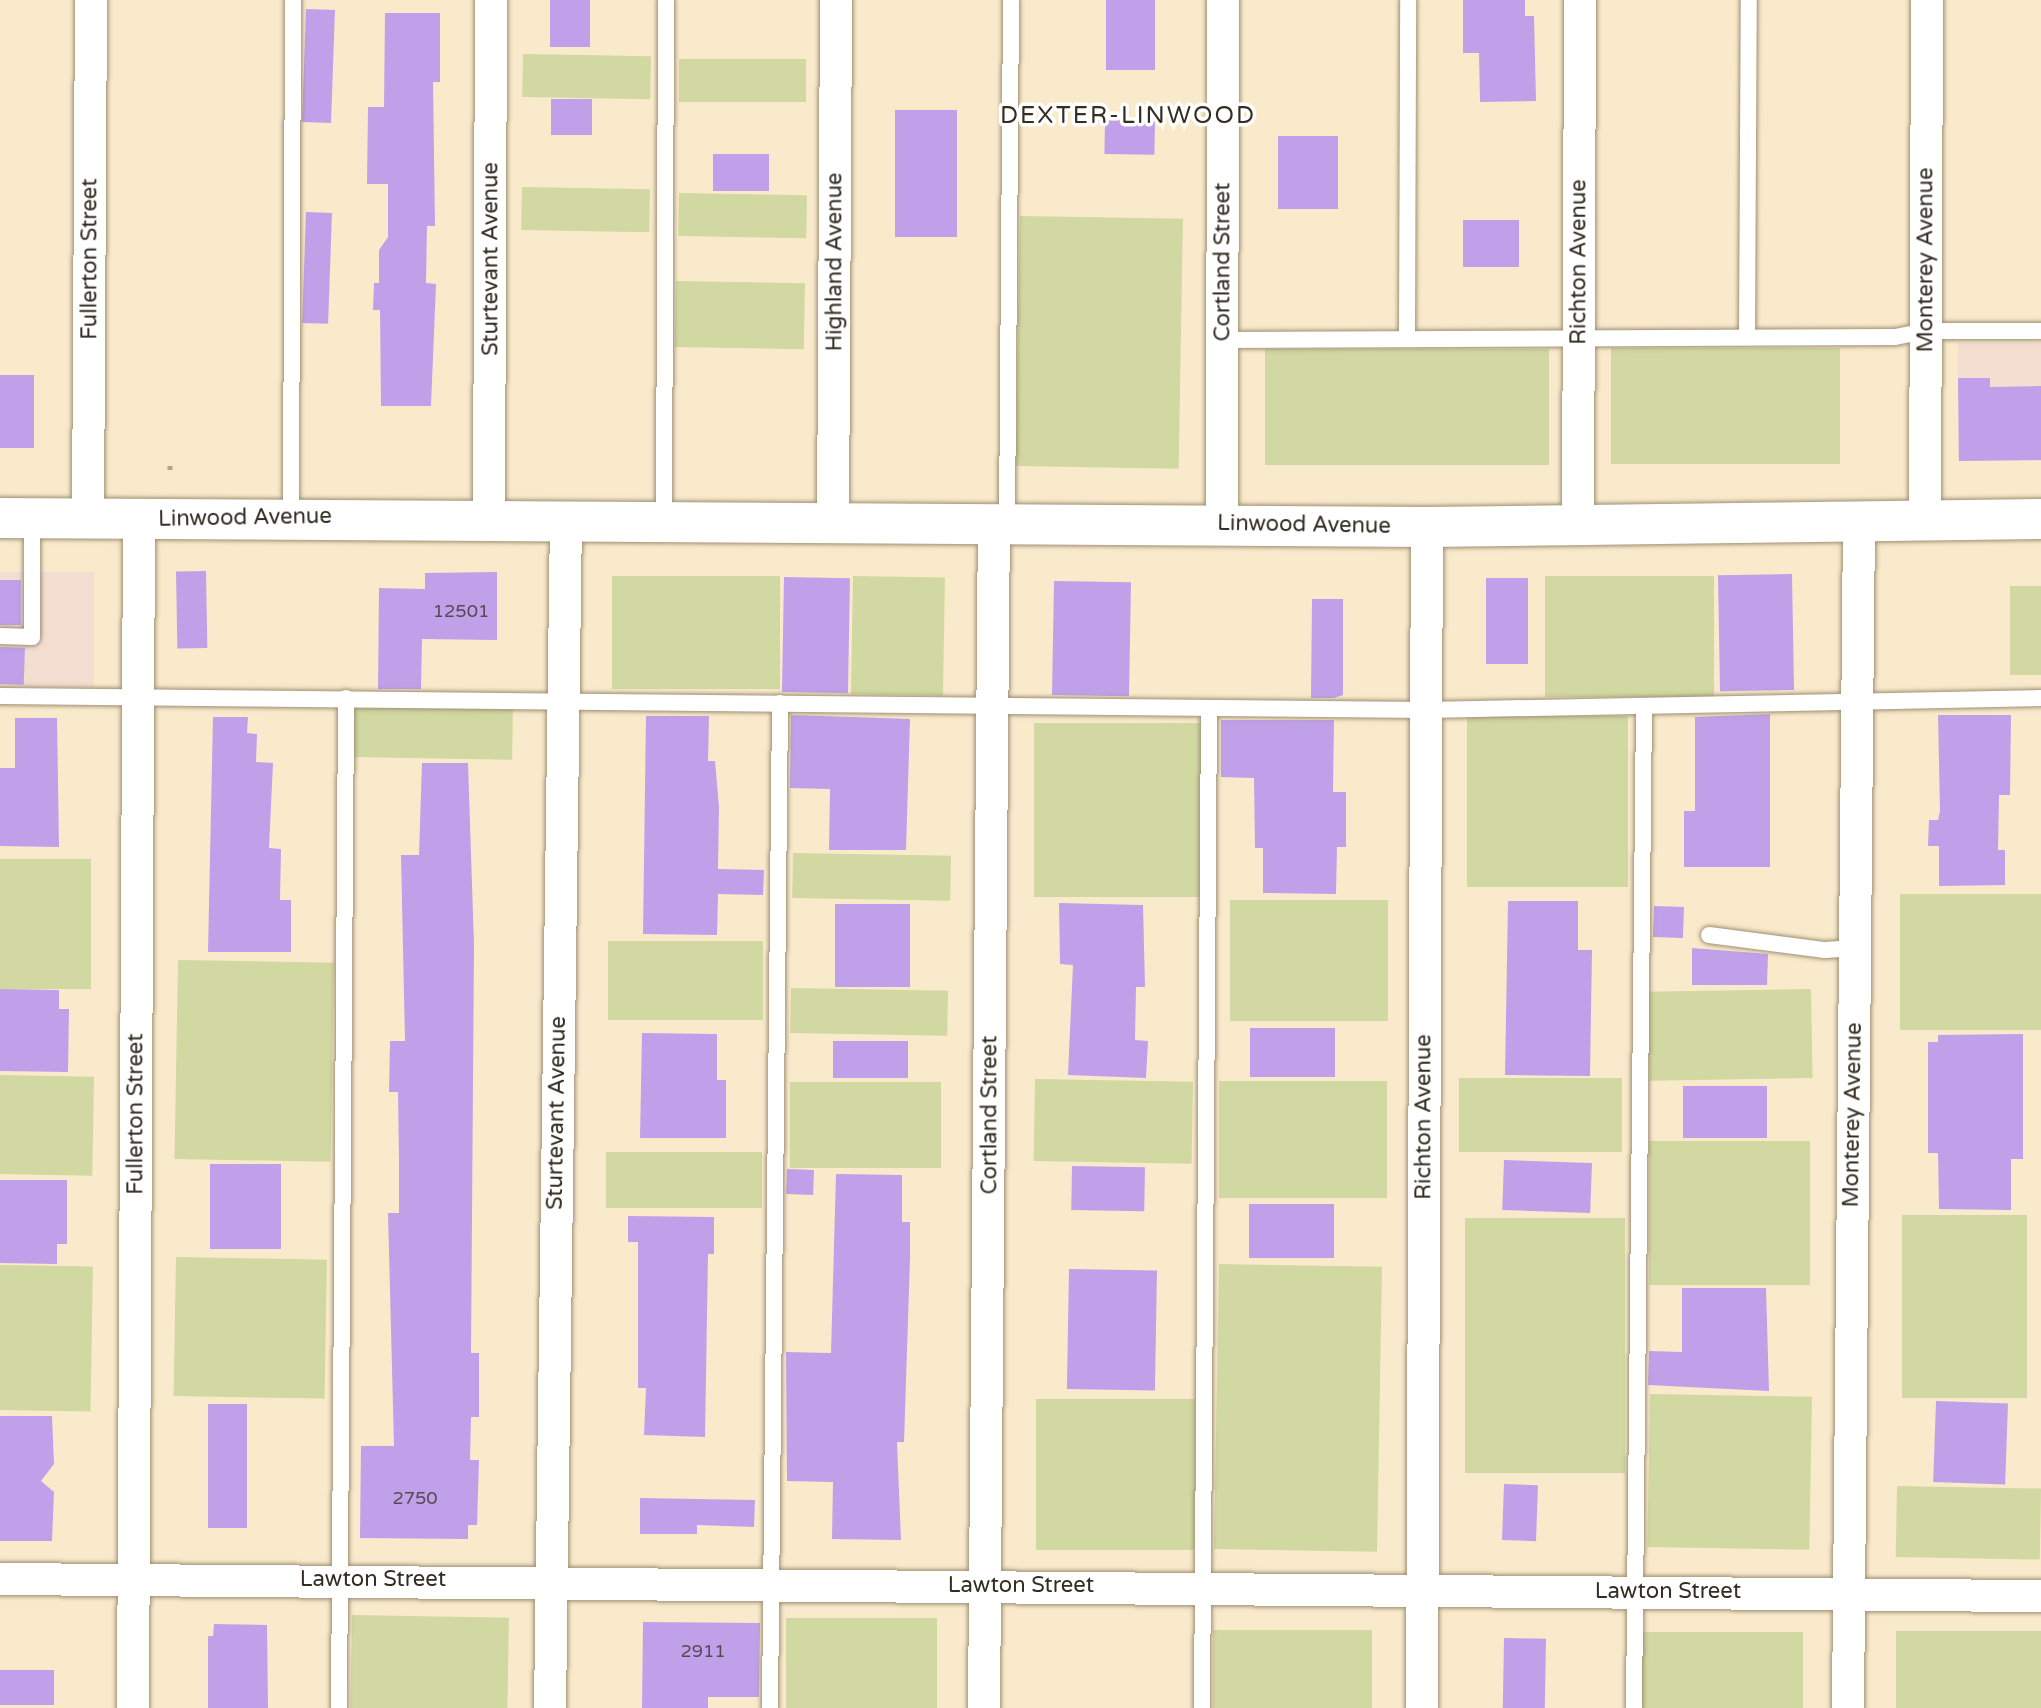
<!DOCTYPE html>
<style>
body{margin:0}
#map{position:relative;width:2041px;height:1708px;overflow:hidden;background:#faeacc;font-family:"Varela Round",sans-serif}
div>[style]{position:absolute}
.commercial>*{inset:0;background:#f4ddd1;transform-origin:0 0}
.green>*{inset:0;background:#d1d8a1;transform-origin:0 0}
.building>*{inset:0;background:#bfa0e9;transform-origin:0 0}
.path>*{height:5px;margin-top:-2.5px;transform-origin:0;background:repeating-linear-gradient(90deg,#b0a48d 0 4px,transparent 0 10px)}
.roads{filter:drop-shadow(0 0 2px #9f9074) drop-shadow(0 0 2px #9f9074)}
.service>*{height:16px;margin:-8px;padding:0 8px;transform-origin:8px;border-radius:8px;background:#fff}
.minor>*{height:32px;margin:-16px;padding:0 16px;transform-origin:16px;border-radius:16px;background:#fff}
.tertiary>*{height:40px;margin:-20px;padding:0 20px;transform-origin:20px;border-radius:20px;background:#fff}
span{translate:-50% -50%;white-space:nowrap;text-align:center;line-height:1.15;-webkit-text-stroke:7px #fff;paint-order:stroke}
.number-label{font-size:18px;color:#564a54}
.number-label span{-webkit-text-stroke-width:0}
.street-label{font-size:22px;color:#332d22}
.neighbourhood-label{font-size:24px;color:#332d22;letter-spacing:2px}
</style>
<div id="map">
<div class="commercial">
<div style="left:2041px;top:343px;width:118px;height:83px;rotate:90deg"></div>
<div style="left:0;top:572px;width:94px;height:115px"></div>
</div>
<div class="green">
<div style="left:523px;top:54px;width:128px;height:43px;rotate:1deg"></div>
<div style="left:679px;top:59px;width:127px;height:43px"></div>
<div style="left:522px;top:187px;width:128px;height:43px;rotate:1deg"></div>
<div style="left:679px;top:193px;width:128px;height:43px;rotate:1deg"></div>
<div style="left:1020px;top:216px;width:163px;height:250px;rotate:1deg"></div>
<div style="left:676px;top:281px;width:129px;height:66px;rotate:1deg"></div>
<div style="left:1611px;top:348px;width:229px;height:116px"></div>
<div style="left:1549px;top:349px;width:116px;height:284px;rotate:90deg"></div>
<div style="left:612px;top:576px;width:168px;height:113px"></div>
<div style="left:853px;top:576px;width:92px;height:118px;rotate:1deg"></div>
<div style="left:1545px;top:576px;width:169px;height:121px"></div>
<div style="left:2010px;top:586px;width:31px;height:89px"></div>
<div style="left:354px;top:704px;width:159px;height:53px;rotate:1deg"></div>
<div style="left:1467px;top:716px;width:161px;height:171px"></div>
<div style="left:1034px;top:723px;width:168px;height:174px"></div>
<div style="left:793px;top:853px;width:158px;height:45px;rotate:1deg"></div>
<div style="left:0;top:859px;width:91px;height:130px"></div>
<div style="left:2041px;top:894px;width:136px;height:141px;rotate:90deg"></div>
<div style="left:1230px;top:900px;width:158px;height:121px"></div>
<div style="left:608px;top:941px;width:155px;height:79px"></div>
<div style="left:178px;top:960px;width:156px;height:199px;rotate:1deg"></div>
<div style="left:791px;top:988px;width:157px;height:45px;rotate:1deg"></div>
<div style="left:1811px;top:989px;width:89px;height:163px;rotate:89deg"></div>
<div style="left:0;top:1075px;width:94px;height:99px;rotate:1deg"></div>
<div style="left:1459px;top:1078px;width:163px;height:74px"></div>
<div style="left:1035px;top:1079px;width:158px;height:82px;rotate:1deg"></div>
<div style="left:1219px;top:1081px;width:168px;height:117px"></div>
<div style="left:790px;top:1082px;width:151px;height:86px"></div>
<div style="left:1649px;top:1141px;width:161px;height:144px"></div>
<div style="left:606px;top:1152px;width:156px;height:56px"></div>
<div style="left:1902px;top:1215px;width:125px;height:183px"></div>
<div style="left:1465px;top:1218px;width:160px;height:255px"></div>
<div style="left:176px;top:1257px;width:151px;height:139px;rotate:1deg"></div>
<div style="left:1219px;top:1264px;width:163px;height:285px;rotate:1deg"></div>
<div style="left:0;top:1265px;width:93px;height:145px;rotate:1deg"></div>
<div style="left:1650px;top:1394px;width:162px;height:153px;rotate:1deg"></div>
<div style="left:1036px;top:1399px;width:159px;height:151px"></div>
<div style="left:1897px;top:1486px;width:144px;height:71px;rotate:1deg"></div>
<div style="left:352px;top:1615px;width:157px;height:93px;rotate:1deg"></div>
<div style="left:786px;top:1618px;width:151px;height:90px"></div>
<div style="left:1213px;top:1630px;width:159px;height:78px"></div>
<div style="left:1896px;top:1631px;width:145px;height:77px"></div>
<div style="left:1641px;top:1632px;width:162px;height:76px"></div>
</div>
<div class="building">
<div style="left:550px;top:0;width:40px;height:47px"></div>
<div style="left:1106px;top:0;width:49px;height:70px"></div>
<div style="clip-path:polygon(1463px 0,1525px 0,1525px 16px,1534px 16px,1536px 101px,1480px 102px,1479px 53px,1463px 53px)"></div>
<div style="left:306px;top:9px;width:29px;height:113px;rotate:2deg"></div>
<div style="clip-path:polygon(385px 13px,440px 13px,440px 82px,433px 82px,435px 226px,427px 226px,426px 283px,436px 284px,431px 406px,381px 406px,380px 310px,373px 310px,374px 283px,379px 283px,379px 250px,388px 237px,388px 184px,367px 184px,368px 107px,384px 107px)"></div>
<div style="left:551px;top:99px;width:41px;height:36px"></div>
<div style="left:895px;top:110px;width:62px;height:127px"></div>
<div style="left:1105px;top:120px;width:50px;height:34px;rotate:1deg"></div>
<div style="left:1278px;top:136px;width:60px;height:73px"></div>
<div style="left:713px;top:154px;width:56px;height:37px"></div>
<div style="left:306px;top:212px;width:26px;height:111px;rotate:2deg"></div>
<div style="left:1463px;top:220px;width:56px;height:47px"></div>
<div style="left:0;top:375px;width:34px;height:73px"></div>
<div style="clip-path:polygon(1958px 378px,1990px 378px,1990px 387px,2041px 386px,2041px 460px,1959px 461px)"></div>
<div style="left:206px;top:571px;width:77px;height:30px;rotate:89deg"></div>
<div style="clip-path:polygon(497px 572px,497px 640px,422px 639px,421px 689px,378px 689px,379px 588px,425px 589px,425px 573px)"></div>
<div style="left:1792px;top:574px;width:116px;height:74px;rotate:89deg"></div>
<div style="left:784px;top:577px;width:66px;height:115px;rotate:1deg"></div>
<div style="left:1486px;top:578px;width:42px;height:86px"></div>
<div style="left:0;top:580px;width:21px;height:45px"></div>
<div style="left:1054px;top:581px;width:77px;height:114px;rotate:1deg"></div>
<div style="clip-path:polygon(1312px 599px,1343px 599px,1343px 695px,1334px 698px,1311px 698px)"></div>
<div style="left:0;top:647px;width:25px;height:37px;rotate:2deg"></div>
<div style="clip-path:polygon(1770px 714px,1770px 867px,1684px 867px,1684px 811px,1695px 811px,1695px 717px)"></div>
<div style="clip-path:polygon(791px 715px,910px 719px,906px 850px,829px 850px,830px 789px,790px 788px)"></div>
<div style="clip-path:polygon(1938px 715px,2011px 715px,2010px 795px,1999px 795px,1998px 850px,2005px 850px,2005px 885px,1939px 886px,1939px 846px,1928px 846px,1929px 820px,1938px 820px,1940px 811px)"></div>
<div style="clip-path:polygon(646px 716px,709px 716px,708px 761px,715px 761px,719px 807px,718px 869px,764px 870px,763px 895px,718px 894px,717px 935px,643px 934px)"></div>
<div style="clip-path:polygon(213px 717px,248px 717px,247px 733px,257px 734px,256px 762px,273px 763px,269px 848px,281px 849px,280px 900px,291px 900px,291px 952px,208px 952px)"></div>
<div style="clip-path:polygon(15px 718px,57px 718px,59px 847px,0 846px,0 768px,15px 768px)"></div>
<div style="clip-path:polygon(1221px 720px,1334px 720px,1333px 792px,1346px 792px,1346px 847px,1337px 847px,1336px 894px,1263px 893px,1263px 848px,1255px 848px,1254px 778px,1221px 777px)"></div>
<div style="clip-path:polygon(422px 763px,468px 763px,474px 945px,471px 1353px,479px 1353px,479px 1417px,471px 1417px,470px 1460px,479px 1460px,477px 1525px,468px 1525px,468px 1539px,360px 1538px,361px 1446px,394px 1446px,388px 1213px,399px 1213px,399px 1160px,398px 1092px,389px 1092px,390px 1041px,405px 1041px,401px 855px,419px 855px)"></div>
<div style="clip-path:polygon(1508px 901px,1578px 901px,1578px 950px,1592px 950px,1590px 1076px,1505px 1075px)"></div>
<div style="clip-path:polygon(1059px 903px,1143px 905px,1145px 987px,1136px 987px,1135px 1040px,1148px 1041px,1146px 1078px,1068px 1075px,1073px 965px,1060px 964px)"></div>
<div style="left:835px;top:904px;width:75px;height:83px"></div>
<div style="left:1654px;top:906px;width:30px;height:31px;rotate:2deg"></div>
<div style="clip-path:polygon(1692px 948px,1768px 954px,1767px 985px,1692px 985px)"></div>
<div style="clip-path:polygon(0 989px,59px 990px,59px 1009px,69px 1009px,68px 1072px,0 1071px)"></div>
<div style="left:1250px;top:1028px;width:85px;height:49px"></div>
<div style="clip-path:polygon(642px 1033px,717px 1034px,717px 1080px,726px 1080px,726px 1138px,640px 1138px)"></div>
<div style="clip-path:polygon(2023px 1034px,2023px 1159px,2011px 1159px,2011px 1210px,1939px 1209px,1938px 1153px,1928px 1153px,1928px 1042px,1938px 1042px,1938px 1035px)"></div>
<div style="left:833px;top:1041px;width:75px;height:37px"></div>
<div style="left:1683px;top:1086px;width:84px;height:52px"></div>
<div style="left:1504px;top:1160px;width:88px;height:50px;rotate:2deg"></div>
<div style="left:210px;top:1164px;width:71px;height:85px"></div>
<div style="left:1072px;top:1166px;width:73px;height:44px;rotate:1deg"></div>
<div style="left:787px;top:1169px;width:27px;height:25px;rotate:2deg"></div>
<div style="clip-path:polygon(836px 1174px,902px 1175px,902px 1222px,910px 1222px,910px 1259px,904px 1442px,897px 1442px,901px 1540px,832px 1539px,833px 1482px,787px 1481px,786px 1352px,831px 1353px)"></div>
<div style="clip-path:polygon(0 1180px,67px 1180px,67px 1244px,57px 1244px,57px 1264px,0 1263px)"></div>
<div style="left:1249px;top:1204px;width:85px;height:54px"></div>
<div style="clip-path:polygon(628px 1216px,714px 1217px,714px 1254px,708px 1254px,705px 1437px,644px 1435px,646px 1388px,638px 1388px,638px 1242px,628px 1242px)"></div>
<div style="left:1069px;top:1269px;width:88px;height:120px;rotate:1deg"></div>
<div style="clip-path:polygon(1682px 1288px,1766px 1288px,1769px 1391px,1648px 1385px,1649px 1351px,1682px 1352px)"></div>
<div style="left:1936px;top:1401px;width:72px;height:81px;rotate:2deg"></div>
<div style="left:208px;top:1404px;width:39px;height:124px"></div>
<div style="clip-path:polygon(0 1416px,52px 1416px,54px 1464px,41px 1481px,54px 1492px,52px 1541px,0 1541px)"></div>
<div style="left:1504px;top:1484px;width:34px;height:56px;rotate:2deg"></div>
<div style="clip-path:polygon(640px 1498px,755px 1500px,754px 1527px,697px 1525px,697px 1534px,640px 1534px)"></div>
<div style="clip-path:polygon(643px 1622px,760px 1623px,759px 1697px,708px 1697px,708px 1708px,642px 1708px)"></div>
<div style="clip-path:polygon(214px 1624px,267px 1625px,268px 1708px,208px 1708px,208px 1636px,213px 1636px)"></div>
<div style="left:1504px;top:1638px;width:42px;height:70px;rotate:1deg"></div>
<div style="left:0;top:1670px;width:54px;height:35px"></div>
</div>
<div class="path">
<div style="left:170px;top:470px;width:6px;rotate:-90deg"></div>
</div>
<div class="roads">
<div class="service">
<div style="left:1747px;top:337px;width:337px;rotate:-89.7deg"></div>
<div style="left:1407px;top:338px;width:338px;rotate:-89.8deg"></div>
<div style="left:1223px;top:340px;width:672px;rotate:-0.26deg"></div>
<div style="left:1895px;top:337px;width:32px;rotate:-11deg"></div>
<div style="left:1926px;top:331px;width:115px"></div>
<div style="left:291px;top:516px;width:516px;rotate:-89.78deg"></div>
<div style="left:664px;top:521px;width:521px;rotate:-89.78deg"></div>
<div style="left:1007px;top:522px;width:522px;rotate:-89.56deg"></div>
<div style="left:0;top:636px;width:32px;rotate:2deg"></div>
<div style="left:32px;top:637px;width:118px;rotate:-90deg"></div>
<div style="left:0;top:696px;width:1426px;rotate:0.56deg"></div>
<div style="left:1426px;top:710px;width:615px;rotate:-1.12deg"></div>
<div style="left:1709px;top:935px;width:117px;rotate:7.4deg"></div>
<div style="left:1825px;top:950px;width:30px;rotate:-4deg"></div>
<div style="left:339px;top:1708px;width:1010px;rotate:-89.6deg"></div>
<div style="left:770px;top:1708px;width:1005px;rotate:-89.43deg"></div>
<div style="left:1202px;top:1708px;width:1000px;rotate:-89.6deg"></div>
<div style="left:1634px;top:1708px;width:1002px;rotate:-89.43deg"></div>
</div>
<div class="minor">
<div style="left:88px;top:518px;width:518px;rotate:-89.67deg"></div>
<div style="left:489px;top:518px;width:518px;rotate:-89.78deg"></div>
<div style="left:1925px;top:521px;width:521px;rotate:-89.78deg"></div>
<div style="left:833px;top:524px;width:524px;rotate:-89.67deg"></div>
<div style="left:1222px;top:524px;width:524px;rotate:-89.89deg"></div>
<div style="left:1578px;top:525px;width:525px;rotate:-89.78deg"></div>
<div style="left:0;top:1579px;width:2041px;rotate:0.48deg"></div>
<div style="left:133px;top:1708px;width:1188px;rotate:-89.71deg"></div>
<div style="left:550px;top:1708px;width:1190px;rotate:-89.23deg"></div>
<div style="left:984px;top:1708px;width:1186px;rotate:-89.52deg"></div>
<div style="left:1422px;top:1708px;width:1181px;rotate:-89.76deg"></div>
<div style="left:1848px;top:1708px;width:1187px;rotate:-89.47deg"></div>
</div>
<div class="tertiary">
<div style="left:0;top:518px;width:1427px;rotate:0.36deg"></div>
<div style="left:1427px;top:527px;width:614px;rotate:-0.75deg"></div>
</div>
</div>
<div class="number-label">
<span style="left:461px;top:611px">12501</span>
<span style="left:415px;top:1498px">2750</span>
<span style="left:703px;top:1651px">2911</span>
</div>
<div class="street-label">
<span style="left:90px;top:259px;rotate:-90deg">Fullerton Street</span>
<span style="left:491px;top:259px;rotate:-90deg">Sturtevant Avenue</span>
<span style="left:1926px;top:260px;rotate:-90deg">Monterey Avenue</span>
<span style="left:835px;top:262px;rotate:-90deg">Highland Avenue</span>
<span style="left:1223px;top:262px;rotate:-90deg">Cortland Street</span>
<span style="left:1579px;top:262px;rotate:-90deg">Richton Avenue</span>
<span style="left:245px;top:518px;rotate:-1deg">Linwood Avenue</span>
<span style="left:1304px;top:525px;rotate:1deg">Linwood Avenue</span>
<span style="left:557px;top:1113px;rotate:-89deg">Sturtevant Avenue</span>
<span style="left:136px;top:1114px;rotate:-90deg">Fullerton Street</span>
<span style="left:990px;top:1115px;rotate:-90deg">Cortland Street</span>
<span style="left:1853px;top:1115px;rotate:-89deg">Monterey Avenue</span>
<span style="left:1424px;top:1117px;rotate:-90deg">Richton Avenue</span>
<span style="left:373px;top:1580px">Lawton Street</span>
<span style="left:1021px;top:1586px">Lawton Street</span>
<span style="left:1668px;top:1592px">Lawton Street</span>
</div>
<div class="neighbourhood-label">
<span style="left:1128px;top:116px">DEXTER-LINWOOD</span>
</div>
</div>
